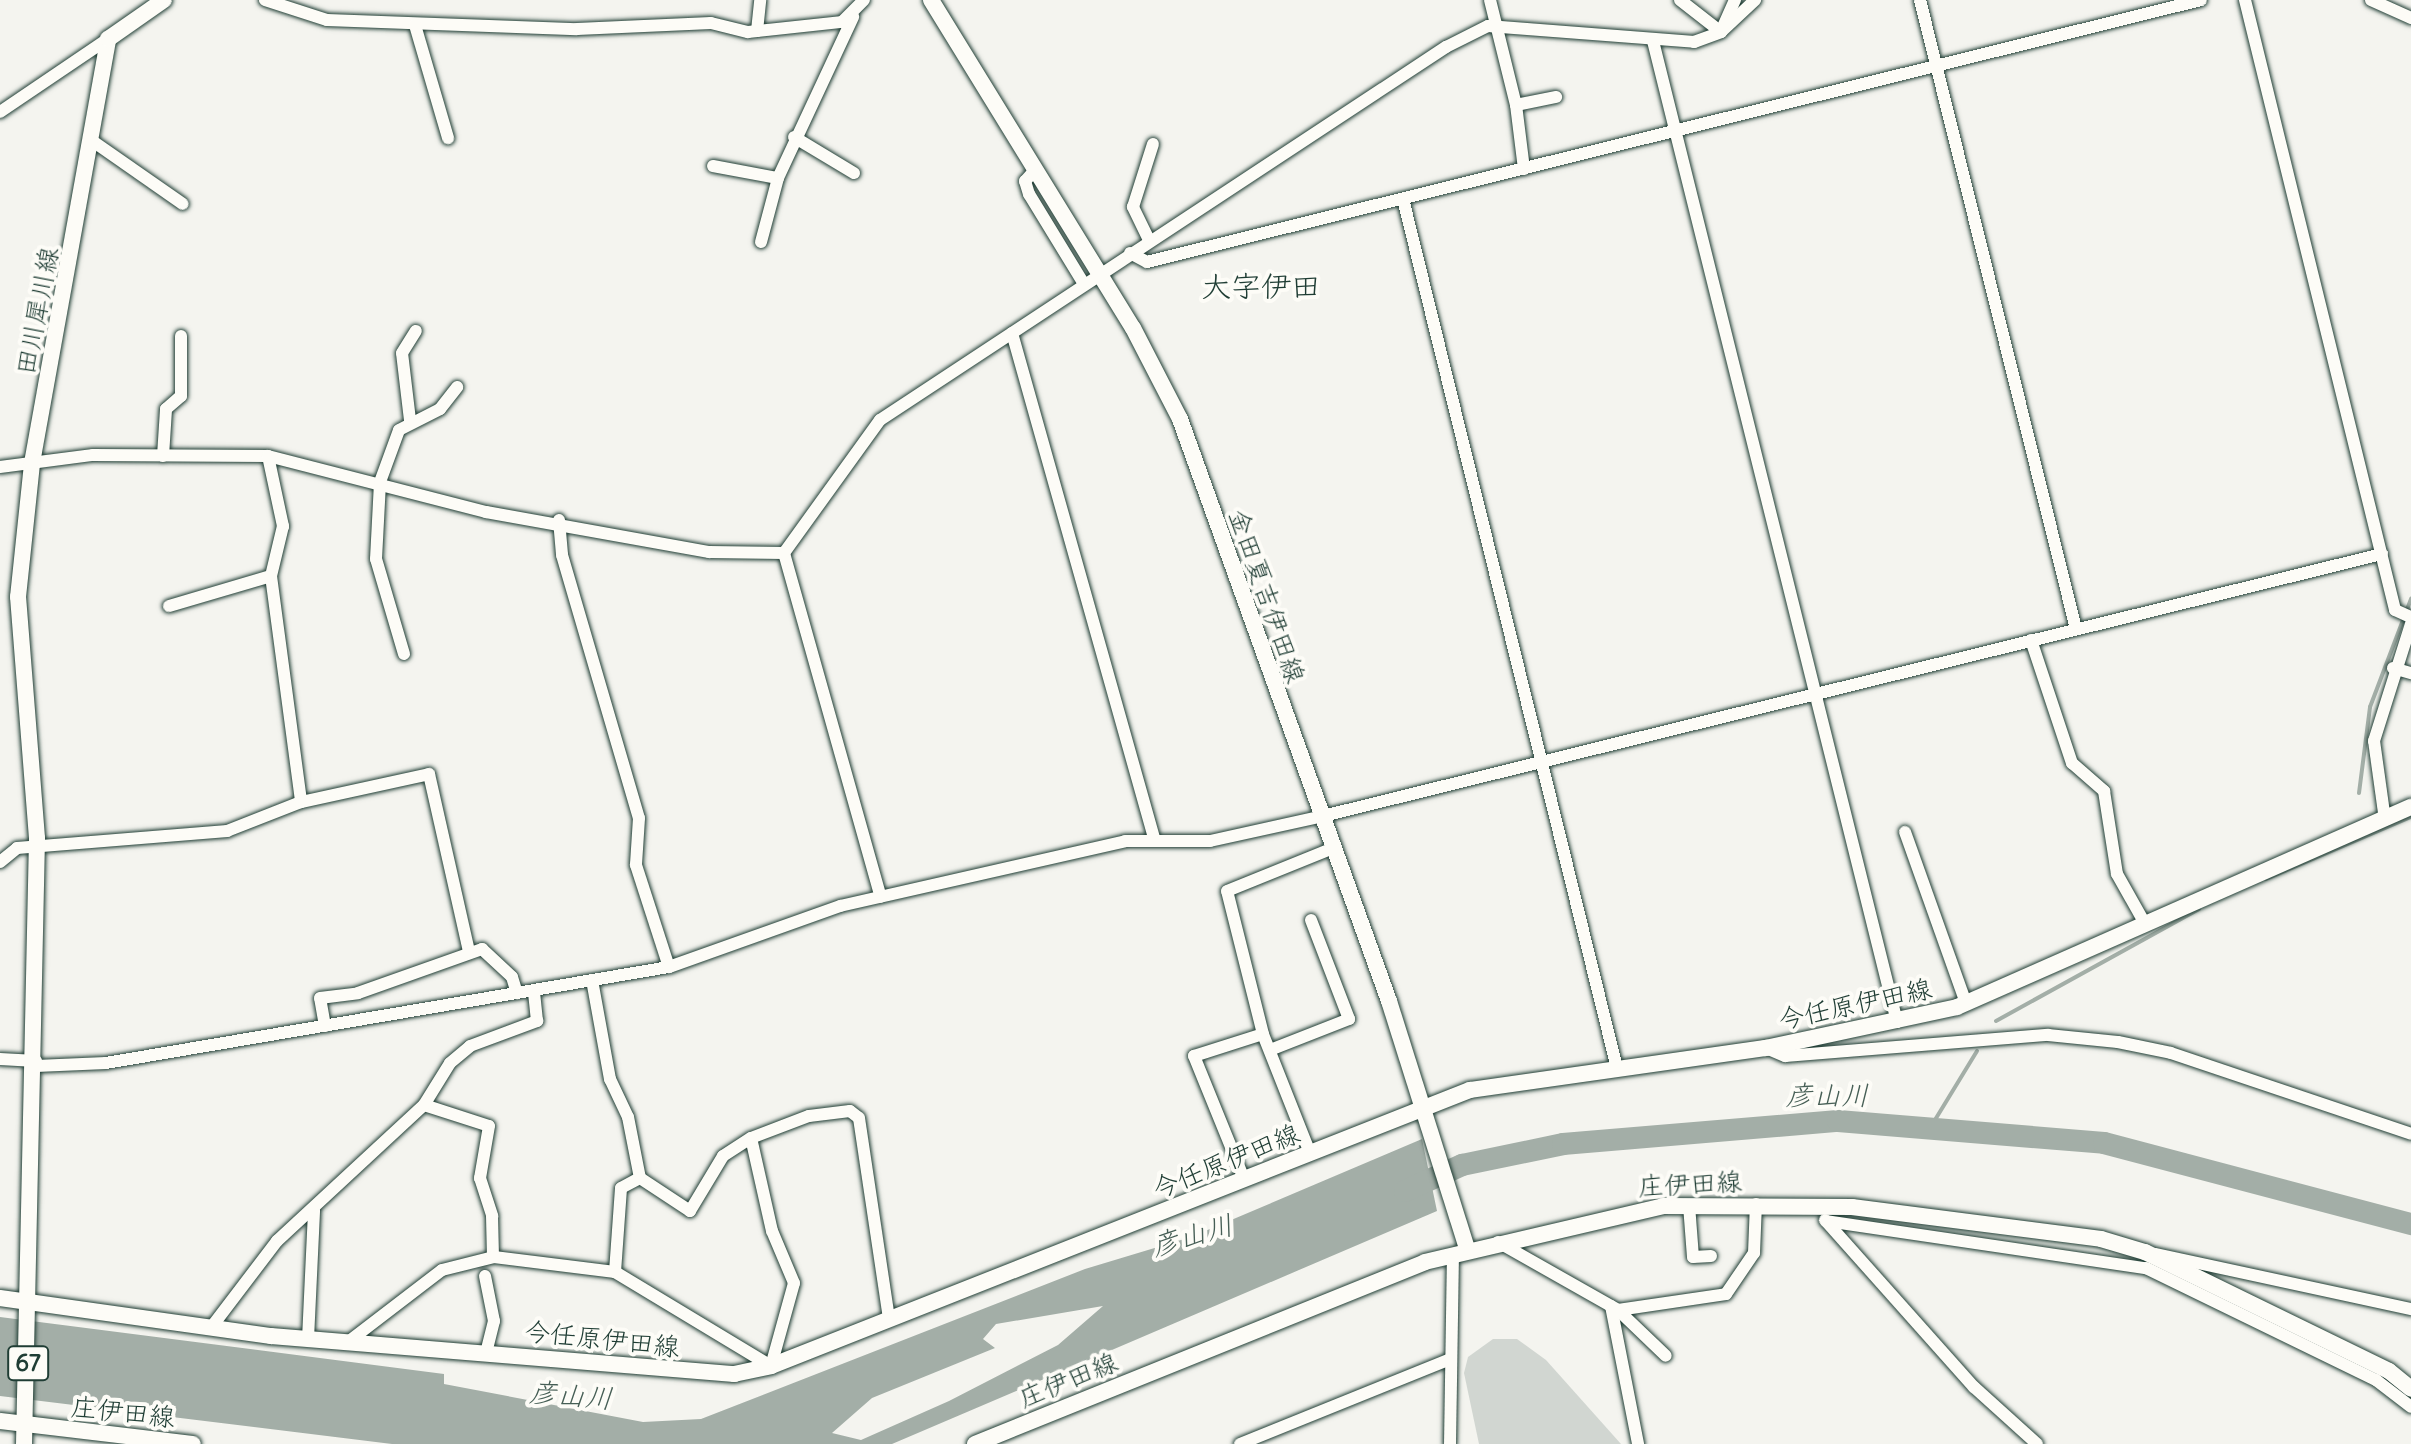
<!DOCTYPE html>
<meta charset="utf-8">
<style>
body{margin:0}
#map{position:relative;width:2411px;height:1444px;overflow:hidden;background:#f4f4ef;font-family:Delius,"Klee One",sans-serif}
div>[style]{position:absolute}
.green>*{inset:0;background:#d1d6d1}
.water>*{inset:0;background:#a3aea7}
.stream>*{height:4px;margin:-2px;padding:0 2px;transform-origin:2px;border-radius:2px;background:#a3aea7}
.river>*{height:22px;margin:-11px;padding:0 11px;transform-origin:11px;border-radius:11px;background:#a3aea7}
.roads{filter:drop-shadow(0 0 2px #1f3d34) drop-shadow(0 0 2px #1f3d34)}
.minor>*{height:12px;margin:-6px;padding:0 6px;transform-origin:6px;border-radius:6px;background:#fdfcf7}
.major>*{height:16px;margin:-8px;padding:0 8px;transform-origin:8px;border-radius:8px;background:#fdfcf7}
span{translate:-50% -50%;white-space:nowrap;text-align:center;line-height:1.15;-webkit-text-stroke:8px #fdfcf7;paint-order:stroke}
.shield-label span{padding:2px 6px;background:#fdfcf7;border:2px solid;border-radius:6px;-webkit-text-stroke-width:0}
.shield-label{font-size:24px;color:#1f3d34;font-weight:700}
.street-label{font-size:26px;color:#1f3d34}
.water-label{font-size:28px;color:#475f56;font-style:italic}
.quarter-label{font-size:30px;color:#1f3d34}
</style>
<div id="map">
<div class="green">
<div style="clip-path:polygon(1493px 1339px,1517px 1339px,1546px 1360px,1621px 1444px,1479px 1444px,1464px 1373px,1468px 1357px)"></div>
</div>
<div class="water">
<div style="clip-path:polygon(evenodd,1422px 1139px,1437px 1211px,892px 1444px,392px 1444px,0 1396px,0 1317px,444px 1374px,444px 1384px,643px 1422px,701px 1419px,1085px 1269px,1191px 1237px,1422px 1139px,1103px 1306px,1058px 1345px,949px 1401px,861px 1440px,832px 1433px,872px 1398px,995px 1348px,983px 1339px,996px 1324px,1103px 1306px)"></div>
</div>
<div class="stream">
<div style="left:2359px;top:793px;width:87px;rotate:-82.7deg"></div>
<div style="left:2370px;top:707px;width:116px;rotate:-69.2deg"></div>
<div style="left:2266px;top:879px;width:158px;rotate:-23.2deg"></div>
<div style="left:1996px;top:1021px;width:232px;rotate:-28.9deg"></div>
<div style="left:1927px;top:1133px;width:96px;rotate:-58.6deg"></div>
</div>
<div class="river">
<div style="left:1405px;top:1191px;width:63px;rotate:-24.5deg"></div>
<div style="left:1462px;top:1165px;width:103px;rotate:-11.7deg"></div>
<div style="left:1563px;top:1144px;width:276px;rotate:-4.8deg"></div>
<div style="left:1838px;top:1121px;width:267px;rotate:4.7deg"></div>
<div style="left:2104px;top:1143px;width:318px;rotate:14.8deg"></div>
</div>
<div class="roads">
<div class="minor">
<div style="left:265px;top:0;width:65px;rotate:17.9deg"></div>
<div style="left:327px;top:20px;width:250px;rotate:2.1deg"></div>
<div style="left:577px;top:29px;width:134px;rotate:-2.6deg"></div>
<div style="left:711px;top:23px;width:38px;rotate:14deg"></div>
<div style="left:748px;top:32px;width:95px;rotate:-6.1deg"></div>
<div style="left:842px;top:22px;width:31px;rotate:-45deg"></div>
<div style="left:1490px;top:0;width:108px;rotate:76.1deg"></div>
<div style="left:1680px;top:0;width:52px;rotate:38deg"></div>
<div style="left:1920px;top:0;width:648px;rotate:76.07deg"></div>
<div style="left:2245px;top:0;width:628px;rotate:76.18deg"></div>
<div style="left:2395px;top:610px;width:17px;rotate:24deg"></div>
<div style="left:2371px;top:0;width:44px;rotate:24.2deg"></div>
<div style="left:415px;top:25px;width:118px;rotate:73.7deg"></div>
<div style="left:1722px;top:29px;width:32px;rotate:-66deg"></div>
<div style="left:757px;top:31px;width:31px;rotate:-84deg"></div>
<div style="left:1653px;top:41px;width:1011px;rotate:76.03deg"></div>
<div style="left:0;top:112px;width:130px;rotate:-34.1deg"></div>
<div style="left:794px;top:137px;width:70px;rotate:31deg"></div>
<div style="left:94px;top:142px;width:108px;rotate:34.9deg"></div>
<div style="left:713px;top:166px;width:66px;rotate:10.5deg"></div>
<div style="left:778px;top:178px;width:178px;rotate:-65deg"></div>
<div style="left:1524px;top:169px;width:64px;rotate:-97.1deg"></div>
<div style="left:1516px;top:105px;width:41px;rotate:-11.3deg"></div>
<div style="left:1035px;top:170px;width:15px;rotate:132deg"></div>
<div style="left:1025px;top:181px;width:14px;rotate:73deg"></div>
<div style="left:1029px;top:194px;width:105px;rotate:58.6deg"></div>
<div style="left:1403px;top:199px;width:891px;rotate:76.17deg"></div>
<div style="left:1149px;top:240px;width:37px;rotate:-116deg"></div>
<div style="left:1133px;top:207px;width:66px;rotate:-72.4deg"></div>
<div style="left:761px;top:242px;width:66px;rotate:-75.1deg"></div>
<div style="left:1130px;top:253px;width:19px;rotate:28deg"></div>
<div style="left:1147px;top:262px;width:1086px;rotate:-13.96deg"></div>
<div style="left:1012px;top:333px;width:525px;rotate:74.29deg"></div>
<div style="left:410px;top:420px;width:67px;rotate:-96.8deg"></div>
<div style="left:402px;top:353px;width:26px;rotate:-58deg"></div>
<div style="left:163px;top:456px;width:47px;rotate:-86.3deg"></div>
<div style="left:166px;top:409px;width:20px;rotate:-41deg"></div>
<div style="left:181px;top:396px;width:60px;rotate:-90deg"></div>
<div style="left:268px;top:456px;width:72px;rotate:77.9deg"></div>
<div style="left:283px;top:526px;width:51px;rotate:103.5deg"></div>
<div style="left:271px;top:576px;width:228px;rotate:82.4deg"></div>
<div style="left:0;top:467px;width:94px;rotate:-7.4deg"></div>
<div style="left:93px;top:455px;width:175px;rotate:0.3deg"></div>
<div style="left:268px;top:456px;width:225px;rotate:14.4deg"></div>
<div style="left:486px;top:512px;width:227px;rotate:10.2deg"></div>
<div style="left:709px;top:552px;width:75px;rotate:0.8deg"></div>
<div style="left:784px;top:553px;width:164px;rotate:-54.2deg"></div>
<div style="left:880px;top:420px;width:678px;rotate:-33.39deg"></div>
<div style="left:1446px;top:47px;width:47px;rotate:-26.6deg"></div>
<div style="left:1488px;top:26px;width:207px;rotate:4.4deg"></div>
<div style="left:1694px;top:42px;width:29px;rotate:-20deg"></div>
<div style="left:1721px;top:32px;width:47px;rotate:-43.3deg"></div>
<div style="left:559px;top:520px;width:35px;rotate:85deg"></div>
<div style="left:562px;top:555px;width:274px;rotate:73.7deg"></div>
<div style="left:639px;top:818px;width:47px;rotate:93.7deg"></div>
<div style="left:636px;top:865px;width:107px;rotate:72.1deg"></div>
<div style="left:784px;top:553px;width:357px;rotate:74.3deg"></div>
<div style="left:169px;top:606px;width:106px;rotate:-16.4deg"></div>
<div style="left:2031px;top:640px;width:130px;rotate:71.6deg"></div>
<div style="left:2072px;top:763px;width:43px;rotate:41.2deg"></div>
<div style="left:2104px;top:791px;width:84px;rotate:81.1deg"></div>
<div style="left:2117px;top:874px;width:55px;rotate:60.6deg"></div>
<div style="left:404px;top:654px;width:99px;rotate:-106.4deg"></div>
<div style="left:376px;top:559px;width:77px;rotate:-87deg"></div>
<div style="left:380px;top:482px;width:55px;rotate:-69.9deg"></div>
<div style="left:399px;top:430px;width:46px;rotate:-27.1deg"></div>
<div style="left:440px;top:409px;width:28px;rotate:-52deg"></div>
<div style="left:2393px;top:668px;width:19px;rotate:16deg"></div>
<div style="left:2385px;top:820px;width:80px;rotate:-97.9deg"></div>
<div style="left:2374px;top:741px;width:123px;rotate:-72.5deg"></div>
<div style="left:1905px;top:832px;width:182px;rotate:70.4deg"></div>
<div style="left:0;top:862px;width:22px;rotate:-39deg"></div>
<div style="left:17px;top:848px;width:211px;rotate:-4.6deg"></div>
<div style="left:227px;top:831px;width:79px;rotate:-21.4deg"></div>
<div style="left:301px;top:802px;width:131px;rotate:-12.3deg"></div>
<div style="left:429px;top:774px;width:181px;rotate:77.3deg"></div>
<div style="left:592px;top:980px;width:101px;rotate:79.7deg"></div>
<div style="left:610px;top:1079px;width:42px;rotate:64.7deg"></div>
<div style="left:628px;top:1117px;width:62px;rotate:78.9deg"></div>
<div style="left:640px;top:1178px;width:60px;rotate:33.4deg"></div>
<div style="left:690px;top:1211px;width:64px;rotate:-59deg"></div>
<div style="left:723px;top:1156px;width:33px;rotate:-33deg"></div>
<div style="left:751px;top:1138px;width:62px;rotate:-20.8deg"></div>
<div style="left:809px;top:1116px;width:41px;rotate:-7deg"></div>
<div style="left:850px;top:1111px;width:11px;rotate:38deg"></div>
<div style="left:859px;top:1118px;width:203px;rotate:81.5deg"></div>
<div style="left:325px;top:1026px;width:28px;rotate:-100deg"></div>
<div style="left:320px;top:998px;width:38px;rotate:-7deg"></div>
<div style="left:358px;top:993px;width:132px;rotate:-19.5deg"></div>
<div style="left:482px;top:949px;width:41px;rotate:43deg"></div>
<div style="left:512px;top:977px;width:17px;rotate:73deg"></div>
<div style="left:1766px;top:1048px;width:21px;rotate:23deg"></div>
<div style="left:1785px;top:1056px;width:264px;rotate:-4.6deg"></div>
<div style="left:2048px;top:1035px;width:70px;rotate:5.7deg"></div>
<div style="left:2118px;top:1042px;width:54px;rotate:11.7deg"></div>
<div style="left:2171px;top:1053px;width:253px;rotate:18.6deg"></div>
<div style="left:1270px;top:1050px;width:85px;rotate:-21.4deg"></div>
<div style="left:1349px;top:1019px;width:106px;rotate:-111deg"></div>
<div style="left:0;top:1059px;width:36px;rotate:3deg"></div>
<div style="left:36px;top:1066px;width:70px;rotate:-2.5deg"></div>
<div style="left:106px;top:1063px;width:571px;rotate:-9.68deg"></div>
<div style="left:669px;top:967px;width:182px;rotate:-19.6deg"></div>
<div style="left:840px;top:906px;width:292px;rotate:-12.8deg"></div>
<div style="left:1125px;top:841px;width:85px"></div>
<div style="left:1210px;top:841px;width:112px;rotate:-12.4deg"></div>
<div style="left:1319px;top:817px;width:1095px;rotate:-13.9deg"></div>
<div style="left:424px;top:1105px;width:68px;rotate:17.9deg"></div>
<div style="left:489px;top:1126px;width:53px;rotate:99.8deg"></div>
<div style="left:480px;top:1178px;width:40px;rotate:72deg"></div>
<div style="left:492px;top:1216px;width:41px;rotate:88.6deg"></div>
<div style="left:1310px;top:1153px;width:128px;rotate:-111.6deg"></div>
<div style="left:1263px;top:1034px;width:147px;rotate:-104.1deg"></div>
<div style="left:1227px;top:891px;width:112px;rotate:-22deg"></div>
<div style="left:1244px;top:1179px;width:133px;rotate:-112.1deg"></div>
<div style="left:1194px;top:1056px;width:72px;rotate:-17.7deg"></div>
<div style="left:1689px;top:1205px;width:52px;rotate:85.6deg"></div>
<div style="left:1693px;top:1257px;width:18px;rotate:-3deg"></div>
<div style="left:1825px;top:1220px;width:224px;rotate:48.3deg"></div>
<div style="left:1974px;top:1387px;width:85px;rotate:42.1deg"></div>
<div style="left:1826px;top:1221px;width:323px;rotate:8.4deg"></div>
<div style="left:2146px;top:1268px;width:256px;rotate:26deg"></div>
<div style="left:2376px;top:1380px;width:44px;rotate:37.6deg"></div>
<div style="left:1498px;top:1242px;width:138px;rotate:29.5deg"></div>
<div style="left:1618px;top:1310px;width:66px;rotate:43.8deg"></div>
<div style="left:2156px;top:1254px;width:261px;rotate:12.2deg"></div>
<div style="left:615px;top:1272px;width:84px;rotate:-85.9deg"></div>
<div style="left:621px;top:1188px;width:21px;rotate:-28deg"></div>
<div style="left:485px;top:1276px;width:46px;rotate:78.7deg"></div>
<div style="left:494px;top:1321px;width:32px;rotate:104deg"></div>
<div style="left:1611px;top:1306px;width:141px;rotate:78.9deg"></div>
<div style="left:1618px;top:1310px;width:109px;rotate:-8.4deg"></div>
<div style="left:1726px;top:1294px;width:50px;rotate:-55.7deg"></div>
<div style="left:1754px;top:1253px;width:49px;rotate:-87.7deg"></div>
<div style="left:210px;top:1329px;width:111px;rotate:-52.7deg"></div>
<div style="left:277px;top:1241px;width:200px;rotate:-42.8deg"></div>
<div style="left:424px;top:1105px;width:49px;rotate:-58.2deg"></div>
<div style="left:450px;top:1063px;width:26px;rotate:-40deg"></div>
<div style="left:470px;top:1046px;width:72px;rotate:-20.5deg"></div>
<div style="left:537px;top:1021px;width:31px;rotate:-96deg"></div>
<div style="left:308px;top:1339px;width:129px;rotate:-87.3deg"></div>
<div style="left:348px;top:1342px;width:118px;rotate:-37.5deg"></div>
<div style="left:442px;top:1270px;width:54px;rotate:-14deg"></div>
<div style="left:494px;top:1257px;width:122px;rotate:7.1deg"></div>
<div style="left:615px;top:1272px;width:182px;rotate:31.1deg"></div>
<div style="left:771px;top:1366px;width:86px;rotate:-74.5deg"></div>
<div style="left:794px;top:1283px;width:56px;rotate:-112.9deg"></div>
<div style="left:772px;top:1231px;width:95px;rotate:-102.7deg"></div>
<div style="left:1240px;top:1444px;width:227px;rotate:-22deg"></div>
<div style="left:1450px;top:1444px;width:190px;rotate:-89.1deg"></div>
</div>
<div class="major">
<div style="left:931px;top:0;width:385px;rotate:58.4deg"></div>
<div style="left:1133px;top:328px;width:102px;rotate:62.7deg"></div>
<div style="left:1180px;top:419px;width:618px;rotate:70.25deg"></div>
<div style="left:1389px;top:1001px;width:260px;rotate:72.5deg"></div>
<div style="left:0;top:1298px;width:274px;rotate:8deg"></div>
<div style="left:271px;top:1336px;width:465px;rotate:4.7deg"></div>
<div style="left:734px;top:1374px;width:38px;rotate:-12deg"></div>
<div style="left:771px;top:1366px;width:752px;rotate:-21.55deg"></div>
<div style="left:1470px;top:1090px;width:299px;rotate:-8.1deg"></div>
<div style="left:1766px;top:1048px;width:195px;rotate:-12.1deg"></div>
<div style="left:1957px;top:1007px;width:496px;rotate:-23.8deg"></div>
<div style="left:0;top:1421px;width:194px;rotate:6.8deg"></div>
<div style="left:24px;top:1444px;width:606px;rotate:-88.77deg"></div>
<div style="left:37px;top:838px;width:242px;rotate:-94.5deg"></div>
<div style="left:18px;top:597px;width:135px;rotate:-84deg"></div>
<div style="left:32px;top:463px;width:431px;rotate:-79.8deg"></div>
<div style="left:108px;top:39px;width:68px;rotate:-34.9deg"></div>
<div style="left:975px;top:1444px;width:485px;rotate:-22deg"></div>
<div style="left:1425px;top:1262px;width:244px;rotate:-13.2deg"></div>
<div style="left:1663px;top:1206px;width:189px;rotate:0.3deg"></div>
<div style="left:1852px;top:1207px;width:251px;rotate:7.3deg"></div>
<div style="left:2101px;top:1239px;width:46px;rotate:16.5deg"></div>
<div style="left:2145px;top:1252px;width:271px;rotate:26deg"></div>
<div style="left:2389px;top:1371px;width:28px;rotate:39deg"></div>
</div>
</div>
<div class="shield-label">
<span style="left:28px;top:1363px">67</span>
</div>
<div class="street-label">
<span style="left:37px;top:311px;rotate:-79deg">田川犀川線</span>
<span style="left:1267px;top:596px;rotate:71deg">金田夏吉伊田線</span>
<span style="left:1855px;top:1004px;rotate:-12deg">今任原伊田線</span>
<span style="left:1226px;top:1161px;rotate:-22deg">今任原伊田線</span>
<span style="left:1690px;top:1184px;rotate:-3deg">庄伊田線</span>
<span style="left:602px;top:1339px;rotate:6deg">今任原伊田線</span>
<span style="left:1068px;top:1380px;rotate:-22deg">庄伊田線</span>
<span style="left:123px;top:1412px;rotate:6deg">庄伊田線</span>
</div>
<div class="water-label">
<span style="left:1827px;top:1095px">彦山川</span>
<span style="left:1192px;top:1235px;rotate:-16deg">彦山川</span>
<span style="left:571px;top:1395px;rotate:5deg">彦山川</span>
</div>
<div class="quarter-label">
<span style="left:1261px;top:286px">大字伊田</span>
</div>
</div>
